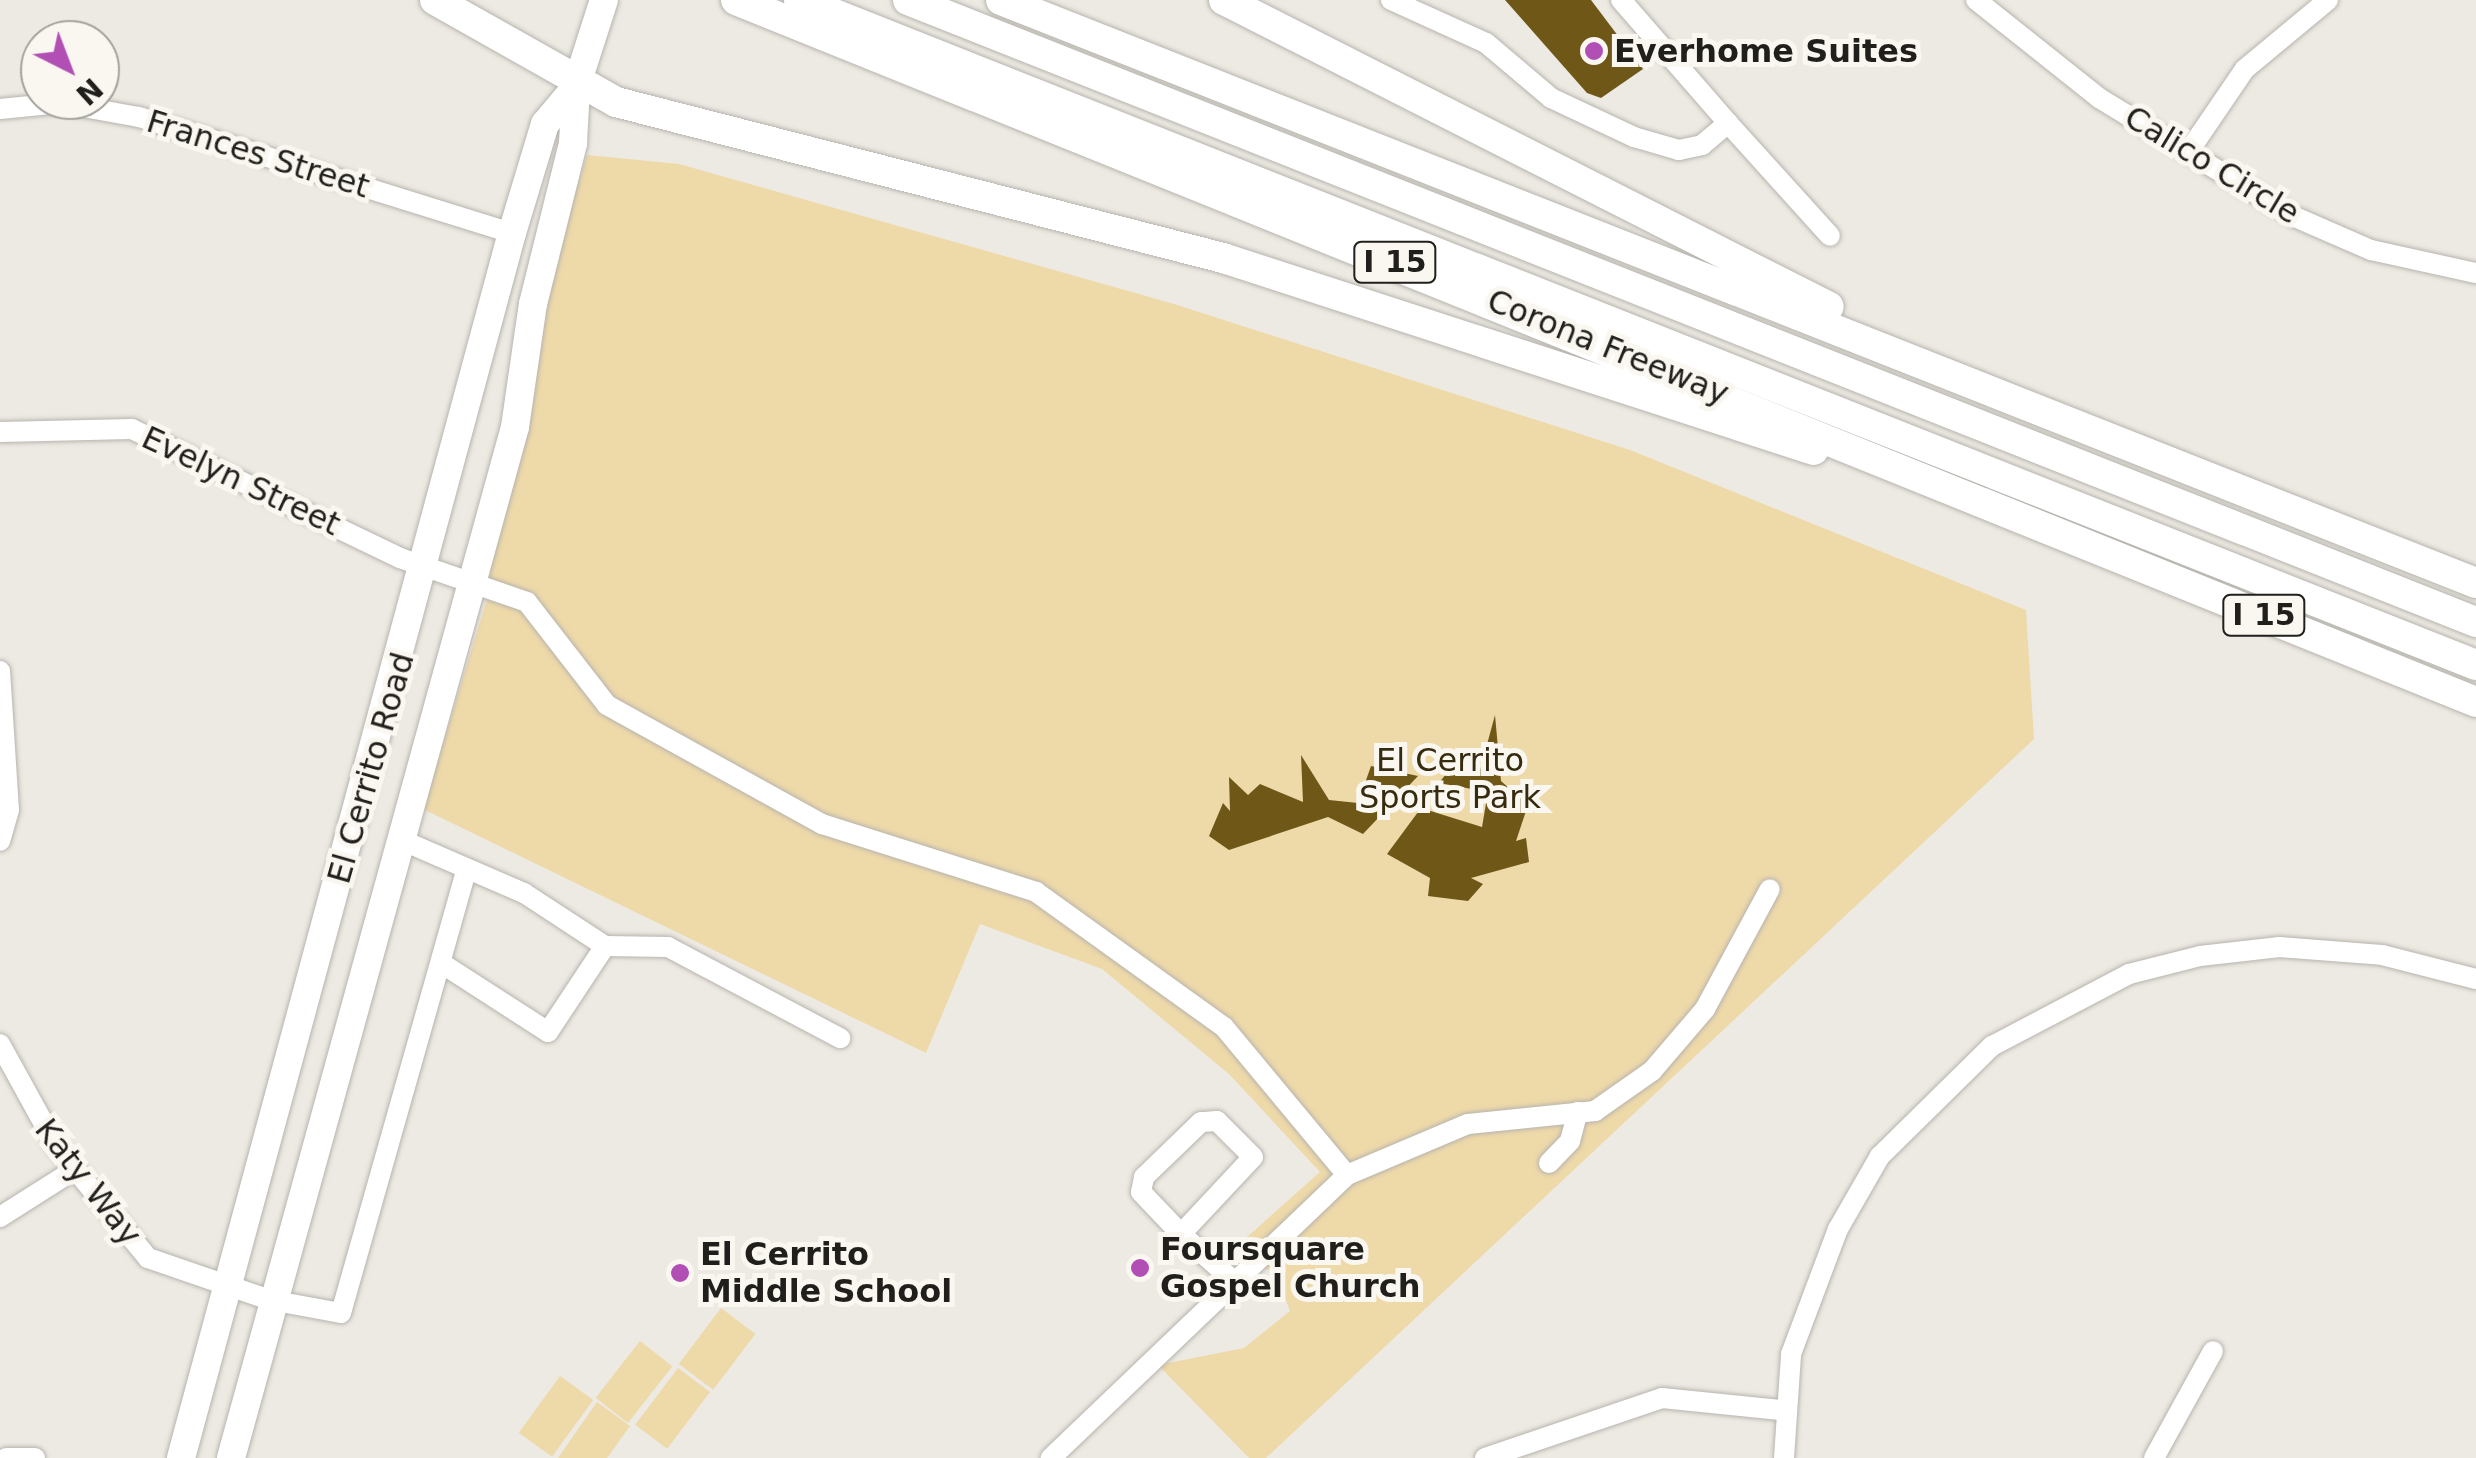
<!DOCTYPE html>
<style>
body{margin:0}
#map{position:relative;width:2476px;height:1458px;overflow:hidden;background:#edeae3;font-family:"DejaVu Sans",sans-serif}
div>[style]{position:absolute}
.green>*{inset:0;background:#eed9a9;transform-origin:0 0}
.building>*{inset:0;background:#6f5717}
.roads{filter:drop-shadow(0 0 2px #b7b4ae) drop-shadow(0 0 2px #b7b4ae)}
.minor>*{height:20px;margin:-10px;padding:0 10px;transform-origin:10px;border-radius:10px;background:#fff}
.major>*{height:28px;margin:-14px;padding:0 14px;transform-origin:14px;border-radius:14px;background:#fff}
.highway>*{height:30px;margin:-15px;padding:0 15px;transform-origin:15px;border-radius:15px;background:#fff}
.dots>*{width:28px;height:28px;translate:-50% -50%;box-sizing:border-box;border:5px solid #faf7f1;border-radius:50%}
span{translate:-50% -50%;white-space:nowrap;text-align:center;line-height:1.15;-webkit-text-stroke:10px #faf7f1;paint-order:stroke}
.shield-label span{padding:2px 8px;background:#faf7f1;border:2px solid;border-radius:8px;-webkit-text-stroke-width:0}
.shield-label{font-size:30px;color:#201f1c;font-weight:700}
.poi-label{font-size:32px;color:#201f1c;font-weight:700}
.left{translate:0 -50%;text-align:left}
.street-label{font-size:32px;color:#201f1c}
.park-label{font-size:32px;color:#362b0e}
.north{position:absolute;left:20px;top:20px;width:100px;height:100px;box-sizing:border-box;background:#faf7f1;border:2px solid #a3a19c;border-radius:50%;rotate:138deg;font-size:28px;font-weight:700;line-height:40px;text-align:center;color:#201f1c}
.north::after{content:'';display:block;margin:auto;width:35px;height:45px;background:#b24fb5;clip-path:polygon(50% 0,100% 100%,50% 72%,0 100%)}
</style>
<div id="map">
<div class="green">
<div style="clip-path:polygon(587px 155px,679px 164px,1174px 304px,1630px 450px,2026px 610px,2034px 739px,1266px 1458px,1249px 1458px,1158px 1365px,1244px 1348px,1290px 1311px,1275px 1272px,1227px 1255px,1320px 1172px,1229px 1074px,1102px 969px,980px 924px,926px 1053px,423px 809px,488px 596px,501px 433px)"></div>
<div style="left:721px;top:1308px;width:43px;height:70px;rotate:37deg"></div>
<div style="left:640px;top:1341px;width:41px;height:72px;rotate:38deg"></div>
<div style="left:678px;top:1368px;width:40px;height:71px;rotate:37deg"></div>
<div style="left:560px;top:1376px;width:41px;height:70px;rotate:36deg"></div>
<div style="clip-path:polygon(597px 1402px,630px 1426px,607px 1458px,558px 1458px)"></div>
</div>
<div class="building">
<div style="clip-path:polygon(1505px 0,1591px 0,1643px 69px,1601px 98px,1587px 93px)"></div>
<div style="clip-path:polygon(1495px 715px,1501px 781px,1528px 805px,1516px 841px,1526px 838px,1529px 862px,1471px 878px,1483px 884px,1468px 901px,1428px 896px,1430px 878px,1387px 854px,1421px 808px,1482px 827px,1488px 792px,1439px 783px,1449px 770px,1441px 763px,1454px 752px,1479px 774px)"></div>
<div style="clip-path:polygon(1301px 755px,1329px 800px,1358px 803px,1371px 766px,1418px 776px,1363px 834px,1328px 817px,1229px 850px,1209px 836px,1223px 803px,1230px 811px,1229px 777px,1248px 795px,1260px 784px,1303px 802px)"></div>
</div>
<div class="roads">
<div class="minor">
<div style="left:1391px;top:0;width:104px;rotate:24.4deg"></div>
<div style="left:1486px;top:43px;width:85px;rotate:40.2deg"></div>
<div style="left:1551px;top:98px;width:92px;rotate:25.2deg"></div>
<div style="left:1634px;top:137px;width:47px;rotate:16.1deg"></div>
<div style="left:1679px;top:150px;width:24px;rotate:-12deg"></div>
<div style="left:1702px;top:145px;width:34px;rotate:-40deg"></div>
<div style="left:1728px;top:123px;width:163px;rotate:-131deg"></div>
<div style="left:1976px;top:0;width:157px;rotate:38.5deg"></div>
<div style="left:2099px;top:98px;width:229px;rotate:31.3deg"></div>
<div style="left:2295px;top:217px;width:83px;rotate:23.5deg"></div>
<div style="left:2371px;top:250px;width:107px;rotate:12.4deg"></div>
<div style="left:0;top:109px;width:61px;rotate:-5.6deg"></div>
<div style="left:61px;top:103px;width:79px;rotate:10.2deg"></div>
<div style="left:139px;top:117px;width:391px;rotate:17.3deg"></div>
<div style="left:1728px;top:123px;width:152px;rotate:47.9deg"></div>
<div style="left:2189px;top:151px;width:99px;rotate:-55.7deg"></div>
<div style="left:2245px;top:69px;width:108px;rotate:-39.7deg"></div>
<div style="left:0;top:432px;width:132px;rotate:-1.3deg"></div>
<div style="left:132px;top:429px;width:297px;rotate:25.7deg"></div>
<div style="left:400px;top:558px;width:134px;rotate:19.1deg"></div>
<div style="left:527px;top:602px;width:130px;rotate:52.2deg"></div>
<div style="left:607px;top:705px;width:246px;rotate:29deg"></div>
<div style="left:822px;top:824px;width:225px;rotate:17.6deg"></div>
<div style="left:1036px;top:892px;width:231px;rotate:35.7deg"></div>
<div style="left:1224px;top:1027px;width:192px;rotate:50.3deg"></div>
<div style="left:1347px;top:1175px;width:410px;rotate:136.3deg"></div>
<div style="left:0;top:671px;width:139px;rotate:86.3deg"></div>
<div style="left:9px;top:810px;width:32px;rotate:106deg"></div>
<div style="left:399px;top:839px;width:136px;rotate:23.4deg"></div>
<div style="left:524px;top:893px;width:97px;rotate:33.2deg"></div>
<div style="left:605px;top:946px;width:103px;rotate:123.5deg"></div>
<div style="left:548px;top:1032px;width:127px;rotate:-147.2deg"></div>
<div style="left:605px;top:946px;width:63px;rotate:0.9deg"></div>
<div style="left:668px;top:947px;width:195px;rotate:27.9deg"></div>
<div style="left:0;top:1044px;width:116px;rotate:61.2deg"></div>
<div style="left:56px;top:1146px;width:145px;rotate:50.6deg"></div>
<div style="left:148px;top:1258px;width:129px;rotate:19deg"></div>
<div style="left:270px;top:1300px;width:72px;rotate:10.4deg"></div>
<div style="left:341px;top:1313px;width:458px;rotate:-74.2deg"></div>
<div style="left:1549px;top:1163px;width:30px;rotate:-46deg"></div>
<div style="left:1570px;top:1141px;width:30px;rotate:-75deg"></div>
<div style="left:1347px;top:1175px;width:131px;rotate:-22.9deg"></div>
<div style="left:1468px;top:1124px;width:128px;rotate:-5.8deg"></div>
<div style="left:1595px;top:1111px;width:70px;rotate:-35.1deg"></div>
<div style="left:1652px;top:1071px;width:82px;rotate:-49.5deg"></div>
<div style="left:1705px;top:1009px;width:136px;rotate:-61.6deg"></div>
<div style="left:0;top:1217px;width:88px;rotate:-32.4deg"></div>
<div style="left:1181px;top:1234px;width:105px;rotate:-46.9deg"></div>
<div style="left:1253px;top:1157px;width:51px;rotate:-135deg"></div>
<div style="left:1217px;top:1121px;width:16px;rotate:176deg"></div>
<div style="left:1201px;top:1122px;width:79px;rotate:136deg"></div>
<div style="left:1144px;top:1177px;width:15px;rotate:101deg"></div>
<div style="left:1141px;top:1192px;width:58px;rotate:46.4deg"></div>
<div style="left:1181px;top:1234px;width:75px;rotate:41.8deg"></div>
<div style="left:6px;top:1458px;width:29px"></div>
<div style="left:1485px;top:1458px;width:187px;rotate:-18.7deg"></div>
<div style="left:1662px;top:1398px;width:119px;rotate:5.8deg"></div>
<div style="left:1784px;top:1458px;width:104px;rotate:-86.1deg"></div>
<div style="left:1791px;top:1354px;width:134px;rotate:-69.4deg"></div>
<div style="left:1838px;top:1229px;width:84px;rotate:-60.1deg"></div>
<div style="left:1880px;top:1156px;width:157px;rotate:-44.5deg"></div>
<div style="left:1992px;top:1046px;width:155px;rotate:-27.7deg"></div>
<div style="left:2129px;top:974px;width:73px;rotate:-14.2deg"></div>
<div style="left:2200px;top:956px;width:80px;rotate:-6.5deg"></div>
<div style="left:2279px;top:947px;width:103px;rotate:4.4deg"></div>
<div style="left:2382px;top:955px;width:97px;rotate:14.3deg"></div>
<div style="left:2154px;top:1458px;width:122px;rotate:-61.1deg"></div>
</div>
<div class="major">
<div style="left:181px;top:1458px;width:1269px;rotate:-74.88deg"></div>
<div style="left:512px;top:233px;width:114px;rotate:-73.2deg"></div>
<div style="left:545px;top:124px;width:48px;rotate:-50deg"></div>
<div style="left:231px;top:1458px;width:1069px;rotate:-74.6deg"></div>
<div style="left:515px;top:427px;width:124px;rotate:-81.7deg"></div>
<div style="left:533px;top:304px;width:166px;rotate:-76deg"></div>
<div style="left:573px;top:143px;width:56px;rotate:-86.9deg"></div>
<div style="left:576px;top:87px;width:91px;rotate:-72.2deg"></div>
</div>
<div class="highway">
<div style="left:435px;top:0;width:208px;rotate:29.4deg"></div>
<div style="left:616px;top:102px;width:627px;rotate:14.41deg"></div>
<div style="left:1223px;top:258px;width:621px;rotate:18deg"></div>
<div style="left:736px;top:0;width:1876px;rotate:21.97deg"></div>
<div style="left:799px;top:0;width:1804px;rotate:21.63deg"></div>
<div style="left:908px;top:0;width:1687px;rotate:21.64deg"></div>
<div style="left:1001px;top:0;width:1586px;rotate:21.57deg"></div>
<div style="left:1224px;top:0;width:678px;rotate:26.9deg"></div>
</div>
</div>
<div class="dots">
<div style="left:1594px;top:51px;background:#b24fb5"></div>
<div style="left:1140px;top:1268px;background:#b24fb5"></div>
<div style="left:680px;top:1273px;background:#b24fb5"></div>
</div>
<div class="shield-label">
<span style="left:1395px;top:262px">I 15</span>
<span style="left:2264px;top:615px">I 15</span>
</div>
<div class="poi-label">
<span class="left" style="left:1614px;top:51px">Everhome Suites</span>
<span class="left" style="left:1160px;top:1268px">Foursquare<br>Gospel Church</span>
<span class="left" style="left:700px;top:1273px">El Cerrito<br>Middle School</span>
</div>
<div class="street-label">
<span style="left:258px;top:154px;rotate:17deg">Frances Street</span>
<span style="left:2212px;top:165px;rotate:31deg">Calico Circle</span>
<span style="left:1608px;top:347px;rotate:22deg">Corona Freeway</span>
<span style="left:241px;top:481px;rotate:25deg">Evelyn Street</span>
<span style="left:371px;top:768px;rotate:-74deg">El Cerrito Road</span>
<span style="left:88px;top:1182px;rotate:52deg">Katy Way</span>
</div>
<div class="park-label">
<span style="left:1450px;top:779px">El Cerrito<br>Sports Park</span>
</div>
<div class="north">N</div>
</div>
